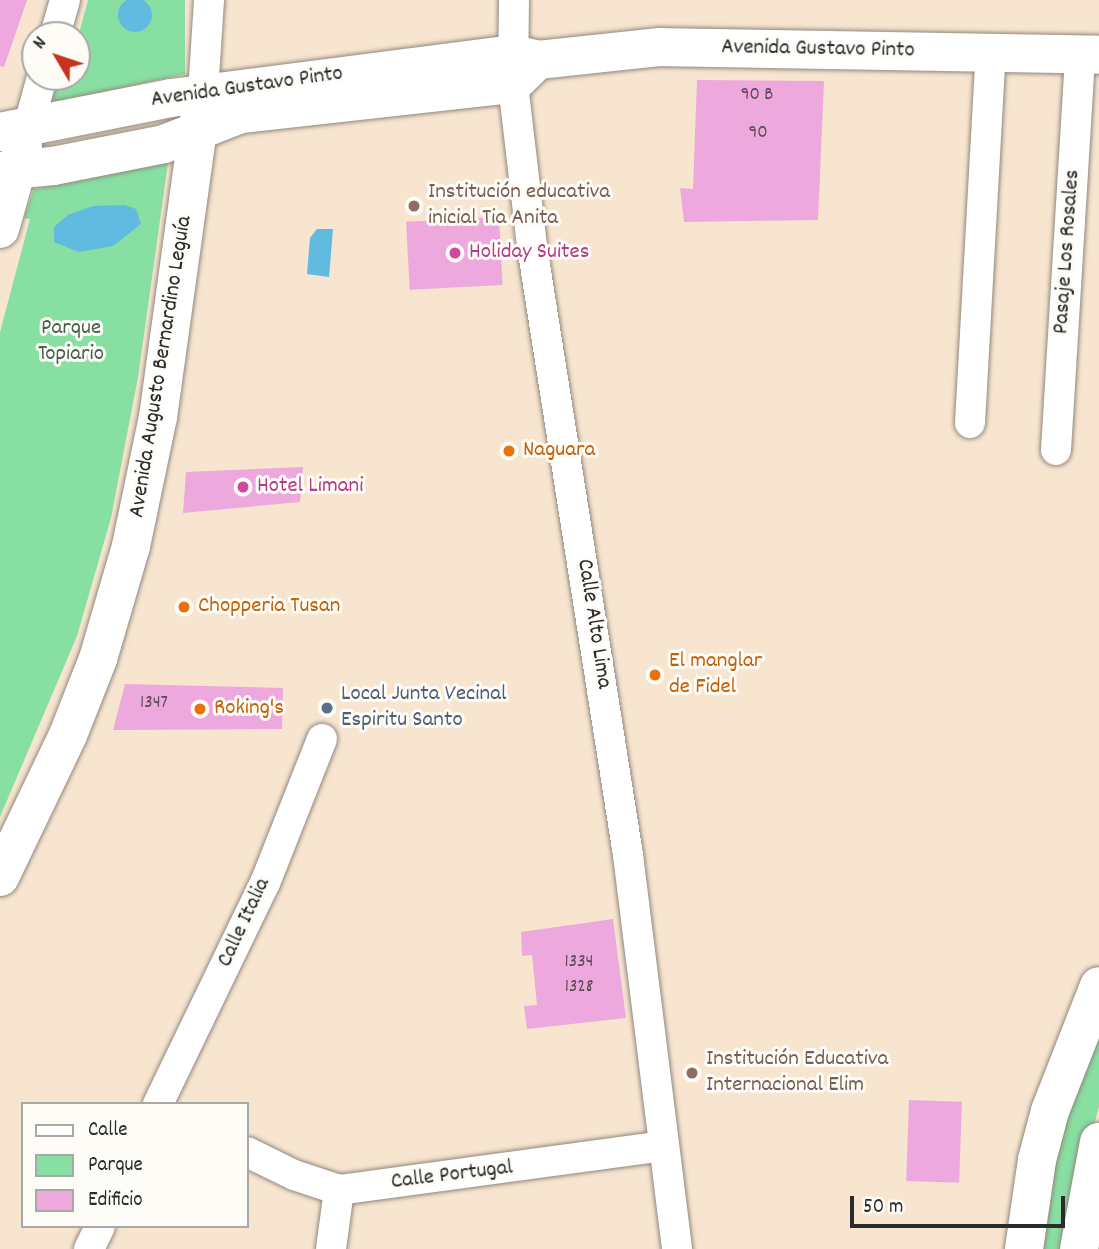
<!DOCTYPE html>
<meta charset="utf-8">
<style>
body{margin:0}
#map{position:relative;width:1099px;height:1249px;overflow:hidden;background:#f7e5d0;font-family:Dekko,sans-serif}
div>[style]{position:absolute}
.green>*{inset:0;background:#88dfa2}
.water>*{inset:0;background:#61badf}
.round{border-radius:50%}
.building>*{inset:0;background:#eda9dd;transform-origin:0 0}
.roads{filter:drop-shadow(0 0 2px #91887e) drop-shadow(0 0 2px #91887e)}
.minor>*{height:30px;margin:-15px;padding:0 15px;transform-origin:15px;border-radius:15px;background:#fff}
.major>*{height:38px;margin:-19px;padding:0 19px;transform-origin:19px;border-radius:19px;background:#fff}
.dots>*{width:19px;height:19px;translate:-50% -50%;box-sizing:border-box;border:4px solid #fdfcf7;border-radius:50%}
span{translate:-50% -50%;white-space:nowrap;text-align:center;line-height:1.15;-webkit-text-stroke:6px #fdfcf7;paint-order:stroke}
.number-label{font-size:19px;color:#5c4a58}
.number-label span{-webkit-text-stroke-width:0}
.street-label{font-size:23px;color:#2b2b2b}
.education-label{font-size:23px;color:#785e54}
.left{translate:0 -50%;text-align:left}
.hotel-label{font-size:23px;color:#b23c85}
.park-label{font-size:23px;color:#47614f}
.food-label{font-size:23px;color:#c56008}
.service-label{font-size:23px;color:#4e5e75}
.legend{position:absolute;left:21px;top:1102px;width:228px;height:126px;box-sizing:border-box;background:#fdfcf7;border:2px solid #a9a8a5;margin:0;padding:9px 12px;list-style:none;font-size:21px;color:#2b2b2b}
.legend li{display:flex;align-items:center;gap:14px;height:35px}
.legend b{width:35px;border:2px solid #a9a8a5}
.north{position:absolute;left:21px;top:21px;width:70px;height:70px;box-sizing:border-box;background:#fdfcf7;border:2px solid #a9a8a5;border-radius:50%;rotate:309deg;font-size:19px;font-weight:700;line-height:28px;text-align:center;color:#2b2b2b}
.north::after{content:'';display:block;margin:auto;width:24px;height:32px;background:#c8321e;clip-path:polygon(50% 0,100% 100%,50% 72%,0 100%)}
.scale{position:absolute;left:850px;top:1196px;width:215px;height:32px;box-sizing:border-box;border:4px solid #2b2b2b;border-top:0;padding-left:9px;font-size:21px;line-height:24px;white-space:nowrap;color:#2b2b2b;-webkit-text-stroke:5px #fdfcf7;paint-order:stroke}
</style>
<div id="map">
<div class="green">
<div style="clip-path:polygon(88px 0,185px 0,185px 74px,57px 102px,51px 98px,57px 77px,77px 77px,77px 41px)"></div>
<div style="clip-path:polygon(168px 163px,138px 377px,111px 518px,77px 636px,0 817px,0 332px,30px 219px,24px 218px,34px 189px)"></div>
<div style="clip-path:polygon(1099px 1011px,1099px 1107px,1079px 1178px,1069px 1249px,1034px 1249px,1035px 1225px)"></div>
</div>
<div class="water">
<div class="round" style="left:118px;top:-2px;width:34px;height:34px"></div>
<div style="clip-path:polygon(125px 205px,136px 209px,141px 224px,113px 246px,79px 252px,54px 242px,54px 227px,68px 215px,93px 206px)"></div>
<div style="clip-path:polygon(317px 229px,333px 229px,329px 277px,307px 274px,310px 238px)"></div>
</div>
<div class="building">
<div style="clip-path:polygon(0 0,27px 0,4px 67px,0 66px)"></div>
<div style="clip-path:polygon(697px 80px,824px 81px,818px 220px,684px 222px,680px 188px,693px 189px)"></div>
<div style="left:499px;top:217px;width:68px;height:93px;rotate:87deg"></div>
<div style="clip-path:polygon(303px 467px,300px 502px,183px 513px,186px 472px)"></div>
<div style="clip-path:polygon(125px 684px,283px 688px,282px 729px,113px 730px)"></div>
<div style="clip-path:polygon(613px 919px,626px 1018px,527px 1029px,524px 1006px,537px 1005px,532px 955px,522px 956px,521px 932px)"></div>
<div style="left:909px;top:1100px;width:53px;height:81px;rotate:2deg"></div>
</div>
<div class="roads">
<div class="minor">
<div style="left:514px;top:0;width:84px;rotate:90.7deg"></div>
<div style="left:513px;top:84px;width:163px;rotate:83.3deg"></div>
<div style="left:532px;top:246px;width:617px;rotate:81.04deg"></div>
<div style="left:628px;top:855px;width:397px;rotate:82.9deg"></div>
<div style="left:55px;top:35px;width:36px;rotate:-74deg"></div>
<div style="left:203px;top:93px;width:93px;rotate:-86.3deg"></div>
<div style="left:28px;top:128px;width:53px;rotate:-74.6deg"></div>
<div style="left:970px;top:423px;width:371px;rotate:-86.8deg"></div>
<div style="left:1056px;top:450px;width:397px;rotate:-86.5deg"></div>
<div style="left:158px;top:1104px;width:246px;rotate:-64.2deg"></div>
<div style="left:265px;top:883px;width:155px;rotate:-68.4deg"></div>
<div style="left:247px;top:1152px;width:52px;rotate:26.1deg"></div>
<div style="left:294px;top:1175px;width:47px;rotate:18.4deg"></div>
<div style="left:339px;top:1190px;width:327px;rotate:-7.7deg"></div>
<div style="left:89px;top:1249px;width:25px;rotate:-64deg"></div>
<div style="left:331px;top:1249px;width:60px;rotate:-82.3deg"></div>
</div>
<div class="major">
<div style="left:0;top:132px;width:174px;rotate:-11.2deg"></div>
<div style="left:171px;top:98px;width:345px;rotate:-7.3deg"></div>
<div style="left:513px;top:54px;width:26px;rotate:13deg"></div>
<div style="left:538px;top:60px;width:123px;rotate:-6.1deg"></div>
<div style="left:660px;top:47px;width:439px;rotate:1deg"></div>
<div style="left:0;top:171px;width:53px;rotate:-5.4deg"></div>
<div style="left:53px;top:166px;width:113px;rotate:-11.2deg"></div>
<div style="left:164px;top:144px;width:83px;rotate:-21.3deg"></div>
<div style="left:241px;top:114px;width:274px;rotate:-6.3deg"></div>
<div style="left:513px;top:84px;width:35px;rotate:-44deg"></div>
<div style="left:0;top:229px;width:85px;rotate:-74.3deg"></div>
<div style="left:0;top:877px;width:157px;rotate:-64.4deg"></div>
<div style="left:68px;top:735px;width:82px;rotate:-68.5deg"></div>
<div style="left:98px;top:659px;width:118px;rotate:-73.7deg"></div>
<div style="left:131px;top:546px;width:132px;rotate:-78.2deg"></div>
<div style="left:158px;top:417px;width:327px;rotate:-82.1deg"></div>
<div style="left:1024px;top:1249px;width:90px;rotate:-81.7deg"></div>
<div style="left:1037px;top:1160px;width:51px;rotate:-75.1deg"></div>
<div style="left:1050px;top:1111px;width:134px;rotate:-68.6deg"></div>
<div style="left:1079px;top:1249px;width:109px;rotate:-79.4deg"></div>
</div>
</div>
<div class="dots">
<div style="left:414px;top:206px;background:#8d6e63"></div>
<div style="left:455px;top:253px;background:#d1479c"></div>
<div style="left:509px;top:451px;background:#e8710a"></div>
<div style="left:243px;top:487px;background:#d1479c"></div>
<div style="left:184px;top:607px;background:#e8710a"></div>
<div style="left:655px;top:675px;background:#e8710a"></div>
<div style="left:327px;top:708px;background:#5c6f8a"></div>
<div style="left:200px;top:709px;background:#e8710a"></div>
<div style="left:692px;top:1073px;background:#8d6e63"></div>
</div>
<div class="number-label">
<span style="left:757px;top:96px">90 B</span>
<span style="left:758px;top:134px">90</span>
<span style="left:154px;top:704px">1347</span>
<span style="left:579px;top:963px">1334</span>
<span style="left:579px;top:988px">1328</span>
</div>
<div class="street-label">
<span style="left:818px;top:50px;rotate:1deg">Avenida Gustavo Pinto</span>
<span style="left:247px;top:88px;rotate:-8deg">Avenida Gustavo Pinto</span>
<span style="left:1068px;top:252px;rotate:-86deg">Pasaje Los Rosales</span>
<span style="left:162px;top:367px;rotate:-81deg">Avenida Augusto Bernardino Leguía</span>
<span style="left:593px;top:624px;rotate:81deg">Calle Alto Lima</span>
<span style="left:245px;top:923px;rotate:-65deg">Calle Italia</span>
<span style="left:452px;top:1176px;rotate:-7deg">Calle Portugal</span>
</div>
<div class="education-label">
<span class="left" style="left:428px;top:206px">Institución educativa<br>inicial Tia Anita</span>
<span class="left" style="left:706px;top:1073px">Institución Educativa<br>Internacional Elim</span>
</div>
<div class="hotel-label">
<span class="left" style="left:469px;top:253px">Holiday Suites</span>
<span class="left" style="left:257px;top:487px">Hotel Limani</span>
</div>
<div class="park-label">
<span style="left:71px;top:342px">Parque<br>Topiario</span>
</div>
<div class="food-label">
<span class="left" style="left:523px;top:451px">Naguara</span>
<span class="left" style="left:198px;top:607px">Chopperia Tusan</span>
<span class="left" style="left:669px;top:675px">El manglar<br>de Fidel</span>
<span class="left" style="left:214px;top:709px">Roking's</span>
</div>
<div class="service-label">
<span class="left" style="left:341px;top:708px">Local Junta Vecinal<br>Espiritu Santo</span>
</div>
<ul class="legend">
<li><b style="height:9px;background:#fff"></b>Calle</li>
<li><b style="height:19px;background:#88dfa2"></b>Parque</li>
<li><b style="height:19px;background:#eda9dd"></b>Edificio</li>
</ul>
<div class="north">N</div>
<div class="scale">50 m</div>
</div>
